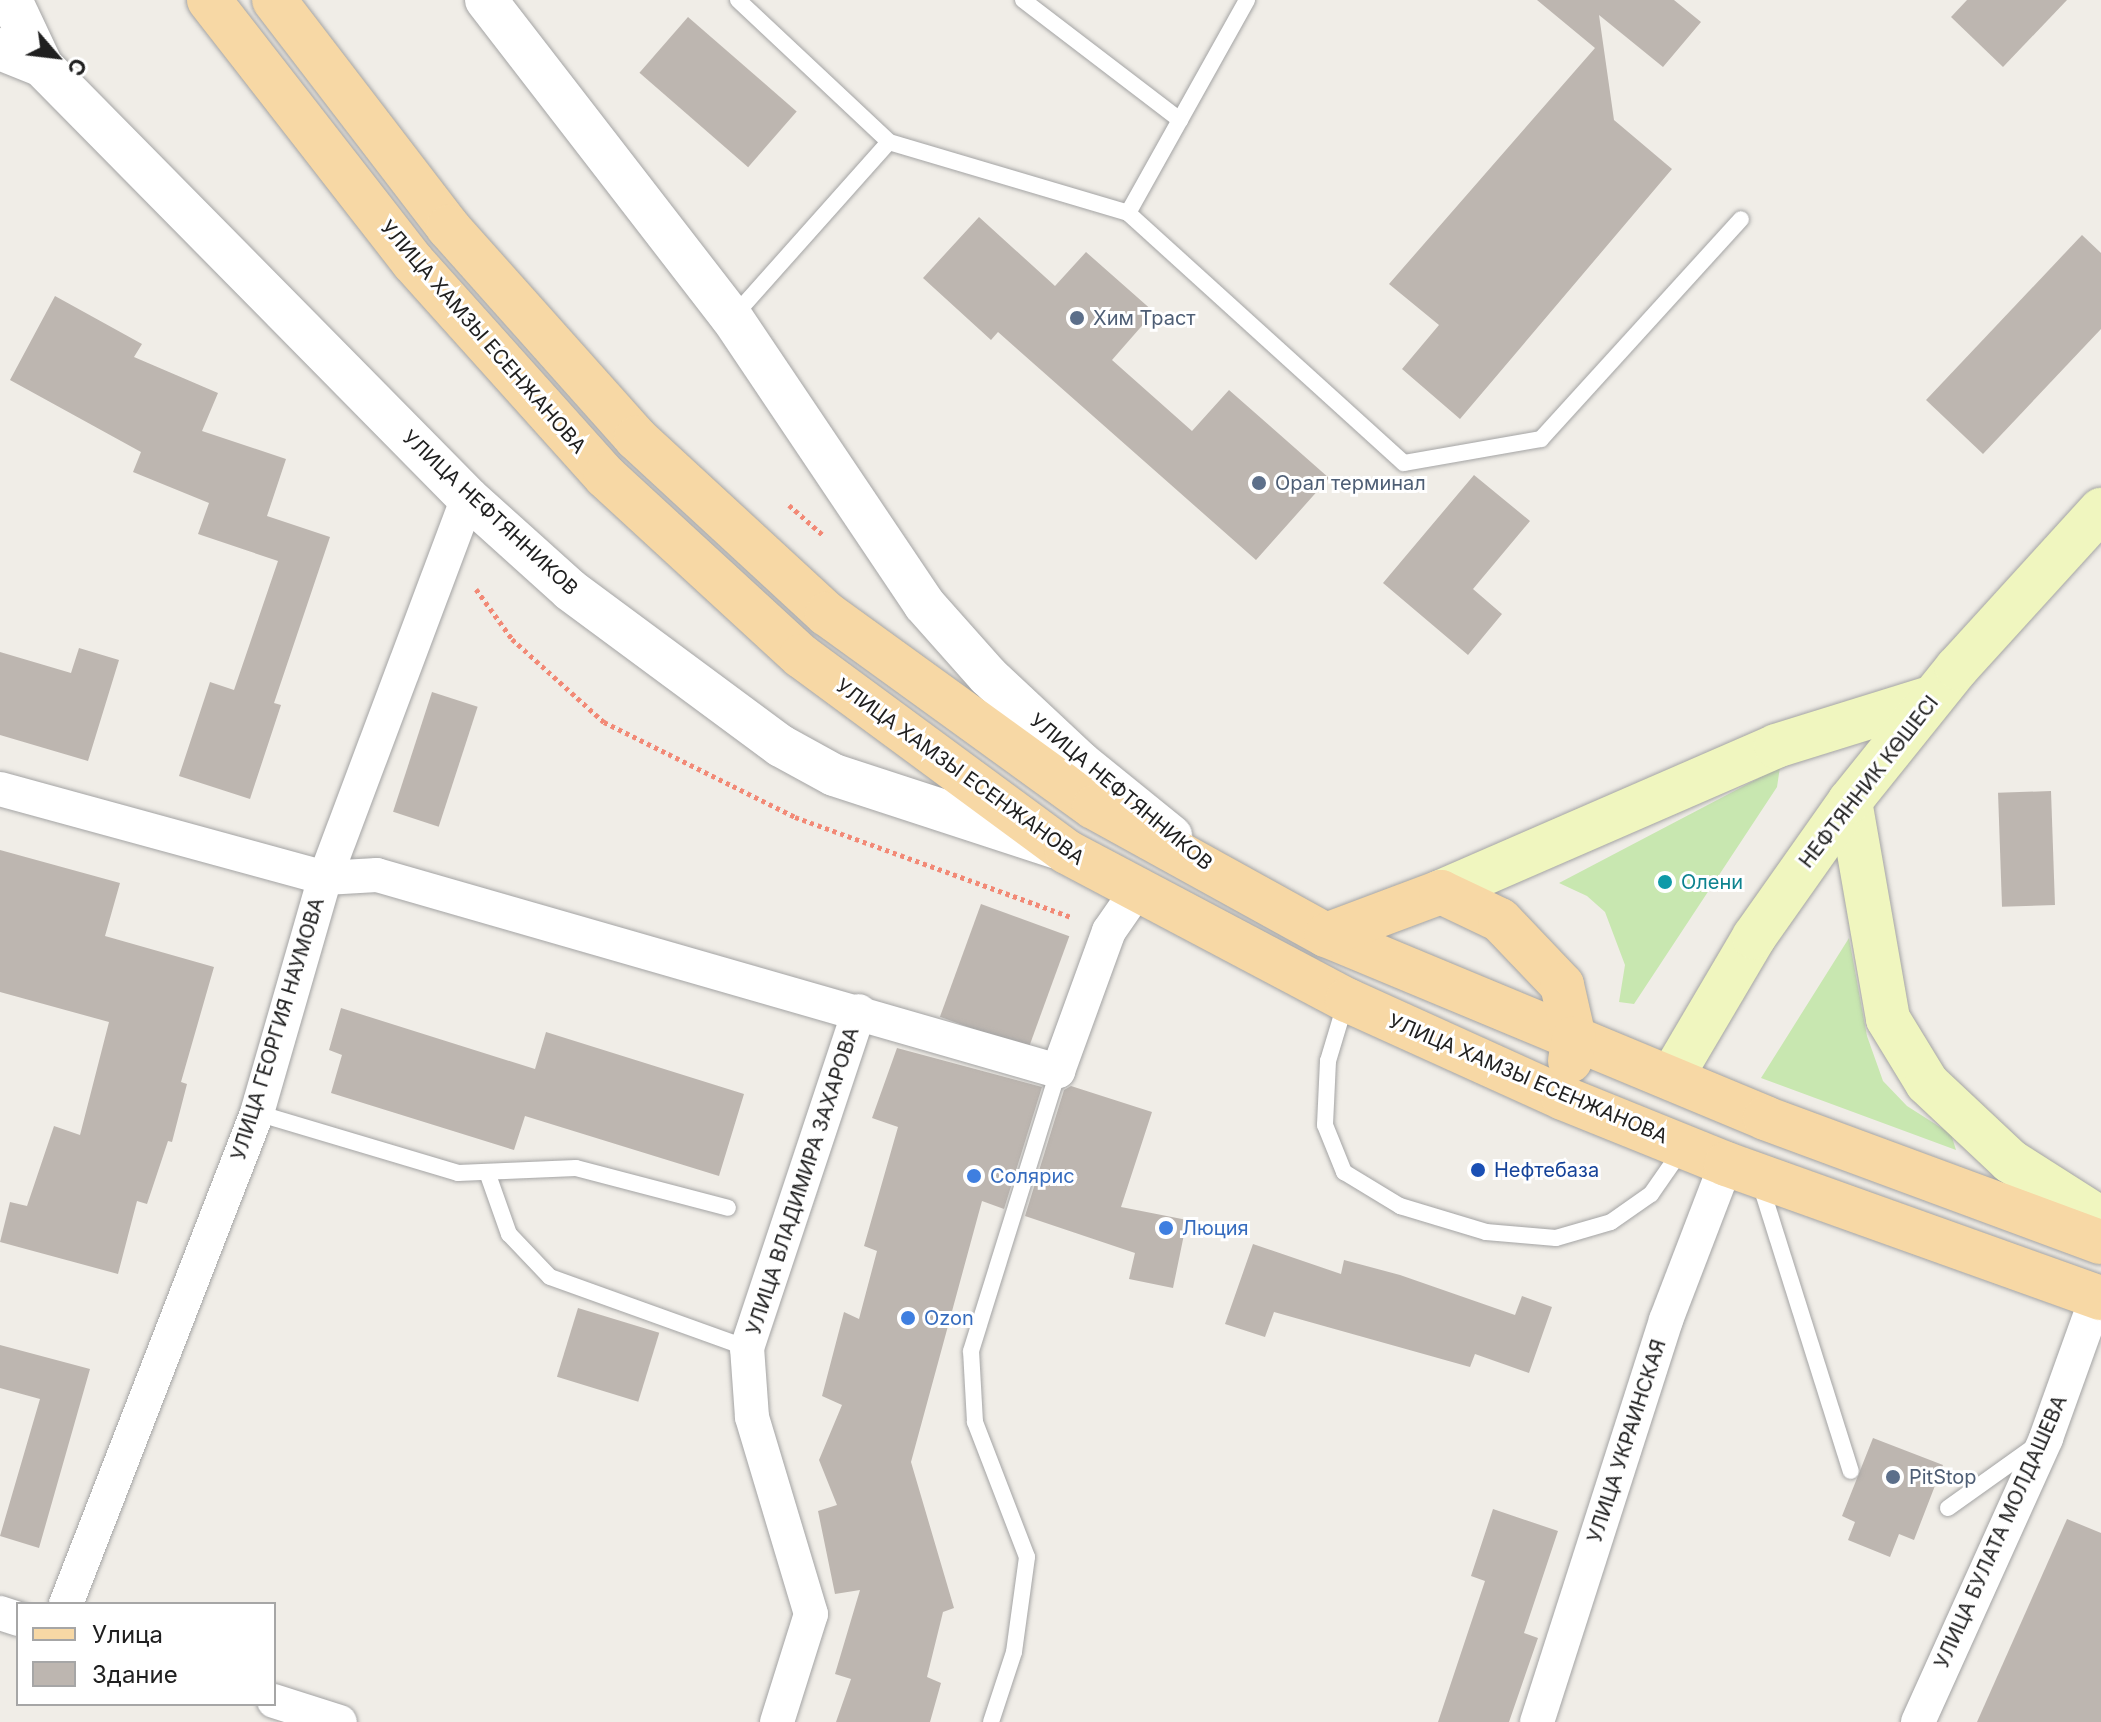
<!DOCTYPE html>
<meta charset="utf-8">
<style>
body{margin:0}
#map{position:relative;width:2101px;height:1722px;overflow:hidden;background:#f0ede7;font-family:Inter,sans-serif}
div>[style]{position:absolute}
.grass>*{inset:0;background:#c8e7b0}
.building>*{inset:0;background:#bdb6b0;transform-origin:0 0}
.path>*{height:5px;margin-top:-2.5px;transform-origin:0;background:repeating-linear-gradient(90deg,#f28976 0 4px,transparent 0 8px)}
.roads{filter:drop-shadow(0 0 2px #a4a4a4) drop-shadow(0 0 2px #a4a4a4)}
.service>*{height:16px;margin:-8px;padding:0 8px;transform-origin:8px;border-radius:8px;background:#fff}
.minor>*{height:34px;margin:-17px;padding:0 17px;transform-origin:17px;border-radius:17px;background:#fff}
.tertiary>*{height:42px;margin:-21px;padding:0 21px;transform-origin:21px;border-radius:21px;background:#fff}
.secondary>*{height:44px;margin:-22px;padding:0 22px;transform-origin:22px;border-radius:22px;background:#f0f6bf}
.primary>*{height:44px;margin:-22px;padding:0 22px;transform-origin:22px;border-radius:22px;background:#f7d8a5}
.dots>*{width:22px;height:22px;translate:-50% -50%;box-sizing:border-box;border:4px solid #fff;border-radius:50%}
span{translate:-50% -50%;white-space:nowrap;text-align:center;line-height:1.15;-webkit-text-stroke:6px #fff;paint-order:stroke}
.service-label{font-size:20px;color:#4e5e75}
.left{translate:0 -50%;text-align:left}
.street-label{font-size:20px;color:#202020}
.culture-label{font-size:20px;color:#0d838f}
.transit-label{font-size:20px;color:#164399}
.shop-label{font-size:20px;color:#366cbe}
.legend{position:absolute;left:16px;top:1602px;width:260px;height:104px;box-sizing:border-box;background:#fff;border:2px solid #a6a6a6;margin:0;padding:10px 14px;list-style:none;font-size:24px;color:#202020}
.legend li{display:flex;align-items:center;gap:16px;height:40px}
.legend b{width:40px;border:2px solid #a6a6a6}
.north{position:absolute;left:16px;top:16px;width:80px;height:80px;-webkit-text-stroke:6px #fff;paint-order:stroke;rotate:118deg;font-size:22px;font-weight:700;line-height:32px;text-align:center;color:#202020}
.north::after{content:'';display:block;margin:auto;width:28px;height:36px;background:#202020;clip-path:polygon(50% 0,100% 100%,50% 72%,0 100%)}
</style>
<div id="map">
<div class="grass">
<div style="clip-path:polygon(1780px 767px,1777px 787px,1634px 1004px,1619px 1002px,1625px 965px,1605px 912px,1587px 896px,1559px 883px)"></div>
<div style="clip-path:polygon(1849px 938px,1867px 1036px,1883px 1081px,1907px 1106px,1951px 1134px,1956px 1150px,1761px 1078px)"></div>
</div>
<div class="building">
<div style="clip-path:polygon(1537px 0,1674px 0,1701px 22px,1663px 67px,1599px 15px,1614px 120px,1672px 169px,1460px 419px,1402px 369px,1439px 325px,1389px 284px,1595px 48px)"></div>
<div style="clip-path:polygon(1967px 0,2067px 0,2003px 67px,1951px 17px)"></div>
<div style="left:688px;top:17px;width:144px;height:74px;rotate:41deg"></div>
<div style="clip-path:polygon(979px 217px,1055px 286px,1086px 252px,1154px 312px,1112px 360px,1192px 431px,1229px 390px,1329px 478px,1256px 560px,998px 332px,991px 340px,923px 278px)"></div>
<div style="clip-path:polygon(2082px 235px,2101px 253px,2101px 329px,1983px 454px,1926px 400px)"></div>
<div style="clip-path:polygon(55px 296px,142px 344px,134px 357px,218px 393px,202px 431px,286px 459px,267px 516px,330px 537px,274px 703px,281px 705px,250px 799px,179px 776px,210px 682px,234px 690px,278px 561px,198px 534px,209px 503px,133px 472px,141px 452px,10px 380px)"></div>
<div style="clip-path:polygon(1474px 475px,1530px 521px,1473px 589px,1502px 614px,1468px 655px,1383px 583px)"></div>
<div style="clip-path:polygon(79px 648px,119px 660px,88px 761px,0 735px,0 652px,71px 673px)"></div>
<div style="left:432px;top:692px;width:48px;height:126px;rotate:18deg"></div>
<div style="left:2051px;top:791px;width:114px;height:53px;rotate:88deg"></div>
<div style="clip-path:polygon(0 850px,120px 883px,105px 936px,214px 967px,181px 1082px,187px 1084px,172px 1142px,168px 1141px,147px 1204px,137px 1201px,118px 1274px,0 1242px,10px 1202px,27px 1206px,54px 1126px,80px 1135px,109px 1022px,0 992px)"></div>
<div style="left:981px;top:904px;width:94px;height:120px;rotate:20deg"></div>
<div style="clip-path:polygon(341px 1008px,535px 1069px,546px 1032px,744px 1094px,719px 1176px,525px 1116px,514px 1150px,331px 1093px,342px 1055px,329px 1050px)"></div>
<div style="clip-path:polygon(897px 1048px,1042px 1087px,1004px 1209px,982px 1201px,911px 1462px,954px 1608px,943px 1612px,927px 1677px,941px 1683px,930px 1722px,836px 1722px,851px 1679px,835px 1674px,860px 1590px,835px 1594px,818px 1511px,837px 1505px,819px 1460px,842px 1405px,822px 1396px,844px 1312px,859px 1319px,877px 1251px,864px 1246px,898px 1127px,872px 1118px)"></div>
<div style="clip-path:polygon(1071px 1086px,1152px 1112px,1121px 1207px,1187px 1220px,1173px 1288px,1129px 1279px,1135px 1253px,1025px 1216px,1064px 1090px)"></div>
<div style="clip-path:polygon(1253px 1244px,1341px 1274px,1344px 1260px,1400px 1275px,1515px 1315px,1522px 1296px,1552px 1307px,1529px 1373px,1475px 1354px,1470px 1367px,1274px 1312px,1265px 1337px,1225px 1324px)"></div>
<div style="left:578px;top:1308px;width:85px;height:72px;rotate:17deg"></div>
<div style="clip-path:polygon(0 1345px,90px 1369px,39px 1548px,0 1536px,40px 1399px,0 1388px)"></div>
<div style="clip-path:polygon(1873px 1438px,1943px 1465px,1914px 1540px,1899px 1534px,1890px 1557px,1848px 1540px,1855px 1522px,1842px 1516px)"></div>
<div style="clip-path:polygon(1493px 1509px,1558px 1531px,1524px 1633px,1538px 1638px,1509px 1722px,1438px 1722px,1485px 1581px,1471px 1576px)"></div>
<div style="clip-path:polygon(2067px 1519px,2101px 1533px,2101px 1722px,1977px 1722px)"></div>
</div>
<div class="path">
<div style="left:789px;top:505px;width:47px;rotate:41.5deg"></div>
<div style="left:476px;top:589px;width:62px;rotate:54.2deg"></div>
<div style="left:512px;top:639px;width:124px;rotate:42.1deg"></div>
<div style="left:604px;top:722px;width:213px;rotate:26.4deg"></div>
<div style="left:795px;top:817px;width:294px;rotate:19.9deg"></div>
</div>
<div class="roads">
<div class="service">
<div style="left:738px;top:0;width:207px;rotate:43.2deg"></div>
<div style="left:1023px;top:0;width:198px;rotate:37.4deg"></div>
<div style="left:1128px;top:213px;width:244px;rotate:-60.8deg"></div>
<div style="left:733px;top:317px;width:234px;rotate:-48.3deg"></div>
<div style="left:889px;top:142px;width:249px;rotate:16.5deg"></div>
<div style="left:1128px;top:213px;width:372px;rotate:42.2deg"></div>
<div style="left:1404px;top:463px;width:139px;rotate:-9.9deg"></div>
<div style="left:1541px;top:439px;width:297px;rotate:-47.7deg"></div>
<div style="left:1346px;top:1001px;width:63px;rotate:106.7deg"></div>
<div style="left:1328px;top:1061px;width:64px;rotate:92.7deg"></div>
<div style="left:1325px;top:1125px;width:51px;rotate:68deg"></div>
<div style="left:1344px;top:1172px;width:66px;rotate:31.3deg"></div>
<div style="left:1400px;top:1206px;width:90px;rotate:16.8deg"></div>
<div style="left:1486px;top:1232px;width:70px;rotate:4.9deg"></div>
<div style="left:1556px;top:1238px;width:57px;rotate:-16.2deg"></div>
<div style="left:1611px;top:1222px;width:49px;rotate:-35deg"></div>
<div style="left:1651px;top:1194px;width:56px;rotate:-55.2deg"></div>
<div style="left:257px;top:1113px;width:210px;rotate:16.6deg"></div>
<div style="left:458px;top:1173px;width:118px;rotate:-2.4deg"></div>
<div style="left:576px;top:1168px;width:157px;rotate:14.7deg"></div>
<div style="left:487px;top:1172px;width:66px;rotate:70.5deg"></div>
<div style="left:509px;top:1234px;width:59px;rotate:46.4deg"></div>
<div style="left:550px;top:1277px;width:209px;rotate:19.8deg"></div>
<div style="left:1759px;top:1180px;width:305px;rotate:72.5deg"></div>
<div style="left:1948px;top:1508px;width:107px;rotate:-35.5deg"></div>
<div style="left:991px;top:1722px;width:74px;rotate:-71.8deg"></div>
<div style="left:1014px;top:1652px;width:96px;rotate:-82.2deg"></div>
<div style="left:1027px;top:1557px;width:145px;rotate:-111.1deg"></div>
<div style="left:975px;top:1422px;width:71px;rotate:-93.2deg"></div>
<div style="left:971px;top:1351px;width:293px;rotate:-72.7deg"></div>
</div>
<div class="minor">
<div style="left:0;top:789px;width:337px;rotate:15.3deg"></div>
<div style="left:325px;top:878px;width:52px;rotate:-3.3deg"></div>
<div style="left:377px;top:875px;width:709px;rotate:16.06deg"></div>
<div style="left:1058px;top:1071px;width:149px;rotate:-70deg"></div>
<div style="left:1109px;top:931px;width:47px;rotate:-55.3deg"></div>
<div style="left:66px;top:1604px;width:527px;rotate:-68.74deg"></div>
<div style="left:257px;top:1113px;width:245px;rotate:-73.9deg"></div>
<div style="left:325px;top:878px;width:406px;rotate:-69.4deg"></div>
<div style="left:0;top:1613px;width:19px;rotate:18deg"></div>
<div style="left:274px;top:1701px;width:69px;rotate:17.7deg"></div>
<div style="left:777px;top:1722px;width:113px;rotate:-72.5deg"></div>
<div style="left:811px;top:1614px;width:206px;rotate:-106.7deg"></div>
<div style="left:752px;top:1417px;width:69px;rotate:-94.1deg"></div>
<div style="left:747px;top:1348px;width:355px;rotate:-71.6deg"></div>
<div style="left:1537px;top:1722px;width:422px;rotate:-72.2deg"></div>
<div style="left:1666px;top:1320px;width:167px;rotate:-69deg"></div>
<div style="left:1918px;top:1722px;width:312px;rotate:-65.7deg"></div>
<div style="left:2046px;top:1438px;width:151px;rotate:-70.2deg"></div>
</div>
<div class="tertiary">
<div style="left:11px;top:0;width:73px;rotate:64.8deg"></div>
<div style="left:486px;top:0;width:402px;rotate:52.3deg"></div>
<div style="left:732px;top:318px;width:344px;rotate:56.1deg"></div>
<div style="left:924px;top:604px;width:96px;rotate:48.4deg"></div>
<div style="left:988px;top:676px;width:127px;rotate:43.1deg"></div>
<div style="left:1081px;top:763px;width:116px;rotate:39deg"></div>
<div style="left:0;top:49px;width:45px;rotate:22deg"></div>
<div style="left:42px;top:66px;width:607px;rotate:45.4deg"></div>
<div style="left:468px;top:498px;width:137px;rotate:42deg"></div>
<div style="left:570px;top:590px;width:262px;rotate:36.5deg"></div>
<div style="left:781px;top:746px;width:60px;rotate:28.7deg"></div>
<div style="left:834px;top:775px;width:235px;rotate:18.1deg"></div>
</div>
<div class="secondary">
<div style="left:1850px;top:801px;width:221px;rotate:80.1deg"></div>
<div style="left:1888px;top:1019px;width:75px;rotate:58.6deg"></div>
<div style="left:1927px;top:1083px;width:114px;rotate:43.2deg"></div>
<div style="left:2010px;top:1161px;width:108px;rotate:32.5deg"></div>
<div style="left:1441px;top:892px;width:365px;rotate:-23.5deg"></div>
<div style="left:1776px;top:746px;width:164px;rotate:-17.3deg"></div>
<div style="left:1671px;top:1078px;width:164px;rotate:-59.5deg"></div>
<div style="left:1754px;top:937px;width:166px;rotate:-54.8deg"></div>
<div style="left:1850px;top:801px;width:171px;rotate:-51.2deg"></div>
<div style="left:1957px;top:668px;width:214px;rotate:-47.7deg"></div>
</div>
<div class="primary">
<div style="left:209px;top:0;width:332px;rotate:52.1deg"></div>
<div style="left:413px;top:262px;width:288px;rotate:48.1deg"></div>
<div style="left:605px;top:476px;width:266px;rotate:42.6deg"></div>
<div style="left:801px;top:656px;width:330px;rotate:36.4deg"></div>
<div style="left:1067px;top:852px;width:317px;rotate:27.9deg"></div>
<div style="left:1347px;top:1000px;width:237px;rotate:24.4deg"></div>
<div style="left:1563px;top:1098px;width:176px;rotate:22deg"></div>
<div style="left:1726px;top:1164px;width:398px;rotate:19.7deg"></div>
<div style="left:274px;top:0;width:286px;rotate:52.5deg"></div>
<div style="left:448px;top:227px;width:283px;rotate:48.3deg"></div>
<div style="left:636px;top:438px;width:260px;rotate:42.7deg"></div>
<div style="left:827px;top:614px;width:329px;rotate:35.9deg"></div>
<div style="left:1094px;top:807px;width:265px;rotate:28.9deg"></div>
<div style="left:1326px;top:935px;width:476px;rotate:22.6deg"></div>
<div style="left:1765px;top:1118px;width:358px;rotate:20.3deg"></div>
<div style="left:1326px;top:935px;width:123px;rotate:-20.5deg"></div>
<div style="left:1441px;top:892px;width:65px;rotate:25.4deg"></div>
<div style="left:1500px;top:920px;width:90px;rotate:46.4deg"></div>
<div style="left:1562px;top:985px;width:54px;rotate:77.2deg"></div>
<div style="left:1574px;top:1038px;width:23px;rotate:100deg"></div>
</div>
</div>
<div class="dots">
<div style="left:1077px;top:318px;background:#5c6f8a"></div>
<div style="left:1259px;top:483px;background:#5c6f8a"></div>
<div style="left:1665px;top:882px;background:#0f9aa8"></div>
<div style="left:1478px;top:1170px;background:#1a4fb4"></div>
<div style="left:974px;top:1176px;background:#3f7fe0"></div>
<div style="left:1166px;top:1228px;background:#3f7fe0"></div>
<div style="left:908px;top:1318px;background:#3f7fe0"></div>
<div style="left:1893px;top:1477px;background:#5c6f8a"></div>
</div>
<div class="service-label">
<span class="left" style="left:1093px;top:318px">Хим Траст</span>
<span class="left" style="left:1275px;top:483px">Орал терминал</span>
<span class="left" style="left:1909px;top:1477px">PitStop</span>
</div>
<div class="street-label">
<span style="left:483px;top:337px;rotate:49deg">УЛИЦА ХАМЗЫ ЕСЕНЖАНОВА</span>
<span style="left:490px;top:513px;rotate:43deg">УЛИЦА НЕФТЯННИКОВ</span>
<span style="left:960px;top:772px;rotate:36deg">УЛИЦА ХАМЗЫ ЕСЕНЖАНОВА</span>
<span style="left:1869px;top:782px;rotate:-52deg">НЕФТЯННИК КӨШЕСІ</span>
<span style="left:1121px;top:792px;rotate:40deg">УЛИЦА НЕФТЯННИКОВ</span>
<span style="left:278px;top:1029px;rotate:-73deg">УЛИЦА ГЕОРГИЯ НАУМОВА</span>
<span style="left:1528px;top:1079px;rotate:23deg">УЛИЦА ХАМЗЫ ЕСЕНЖАНОВА</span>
<span style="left:803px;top:1181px;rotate:-72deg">УЛИЦА ВЛАДИМИРА ЗАХАРОВА</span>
<span style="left:1627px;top:1441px;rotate:-72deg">УЛИЦА УКРАИНСКАЯ</span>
<span style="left:2001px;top:1532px;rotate:-66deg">УЛИЦА БУЛАТА МОЛДАШЕВА</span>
</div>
<div class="culture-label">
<span class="left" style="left:1681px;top:882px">Олени</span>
</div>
<div class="transit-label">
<span class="left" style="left:1494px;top:1170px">Нефтебаза</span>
</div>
<div class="shop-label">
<span class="left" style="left:990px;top:1176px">Солярис</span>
<span class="left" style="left:1182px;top:1228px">Люция</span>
<span class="left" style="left:924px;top:1318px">Ozon</span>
</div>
<ul class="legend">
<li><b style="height:10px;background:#f7d8a5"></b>Улица</li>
<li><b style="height:22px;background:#bdb6b0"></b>Здание</li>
</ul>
<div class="north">С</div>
</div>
